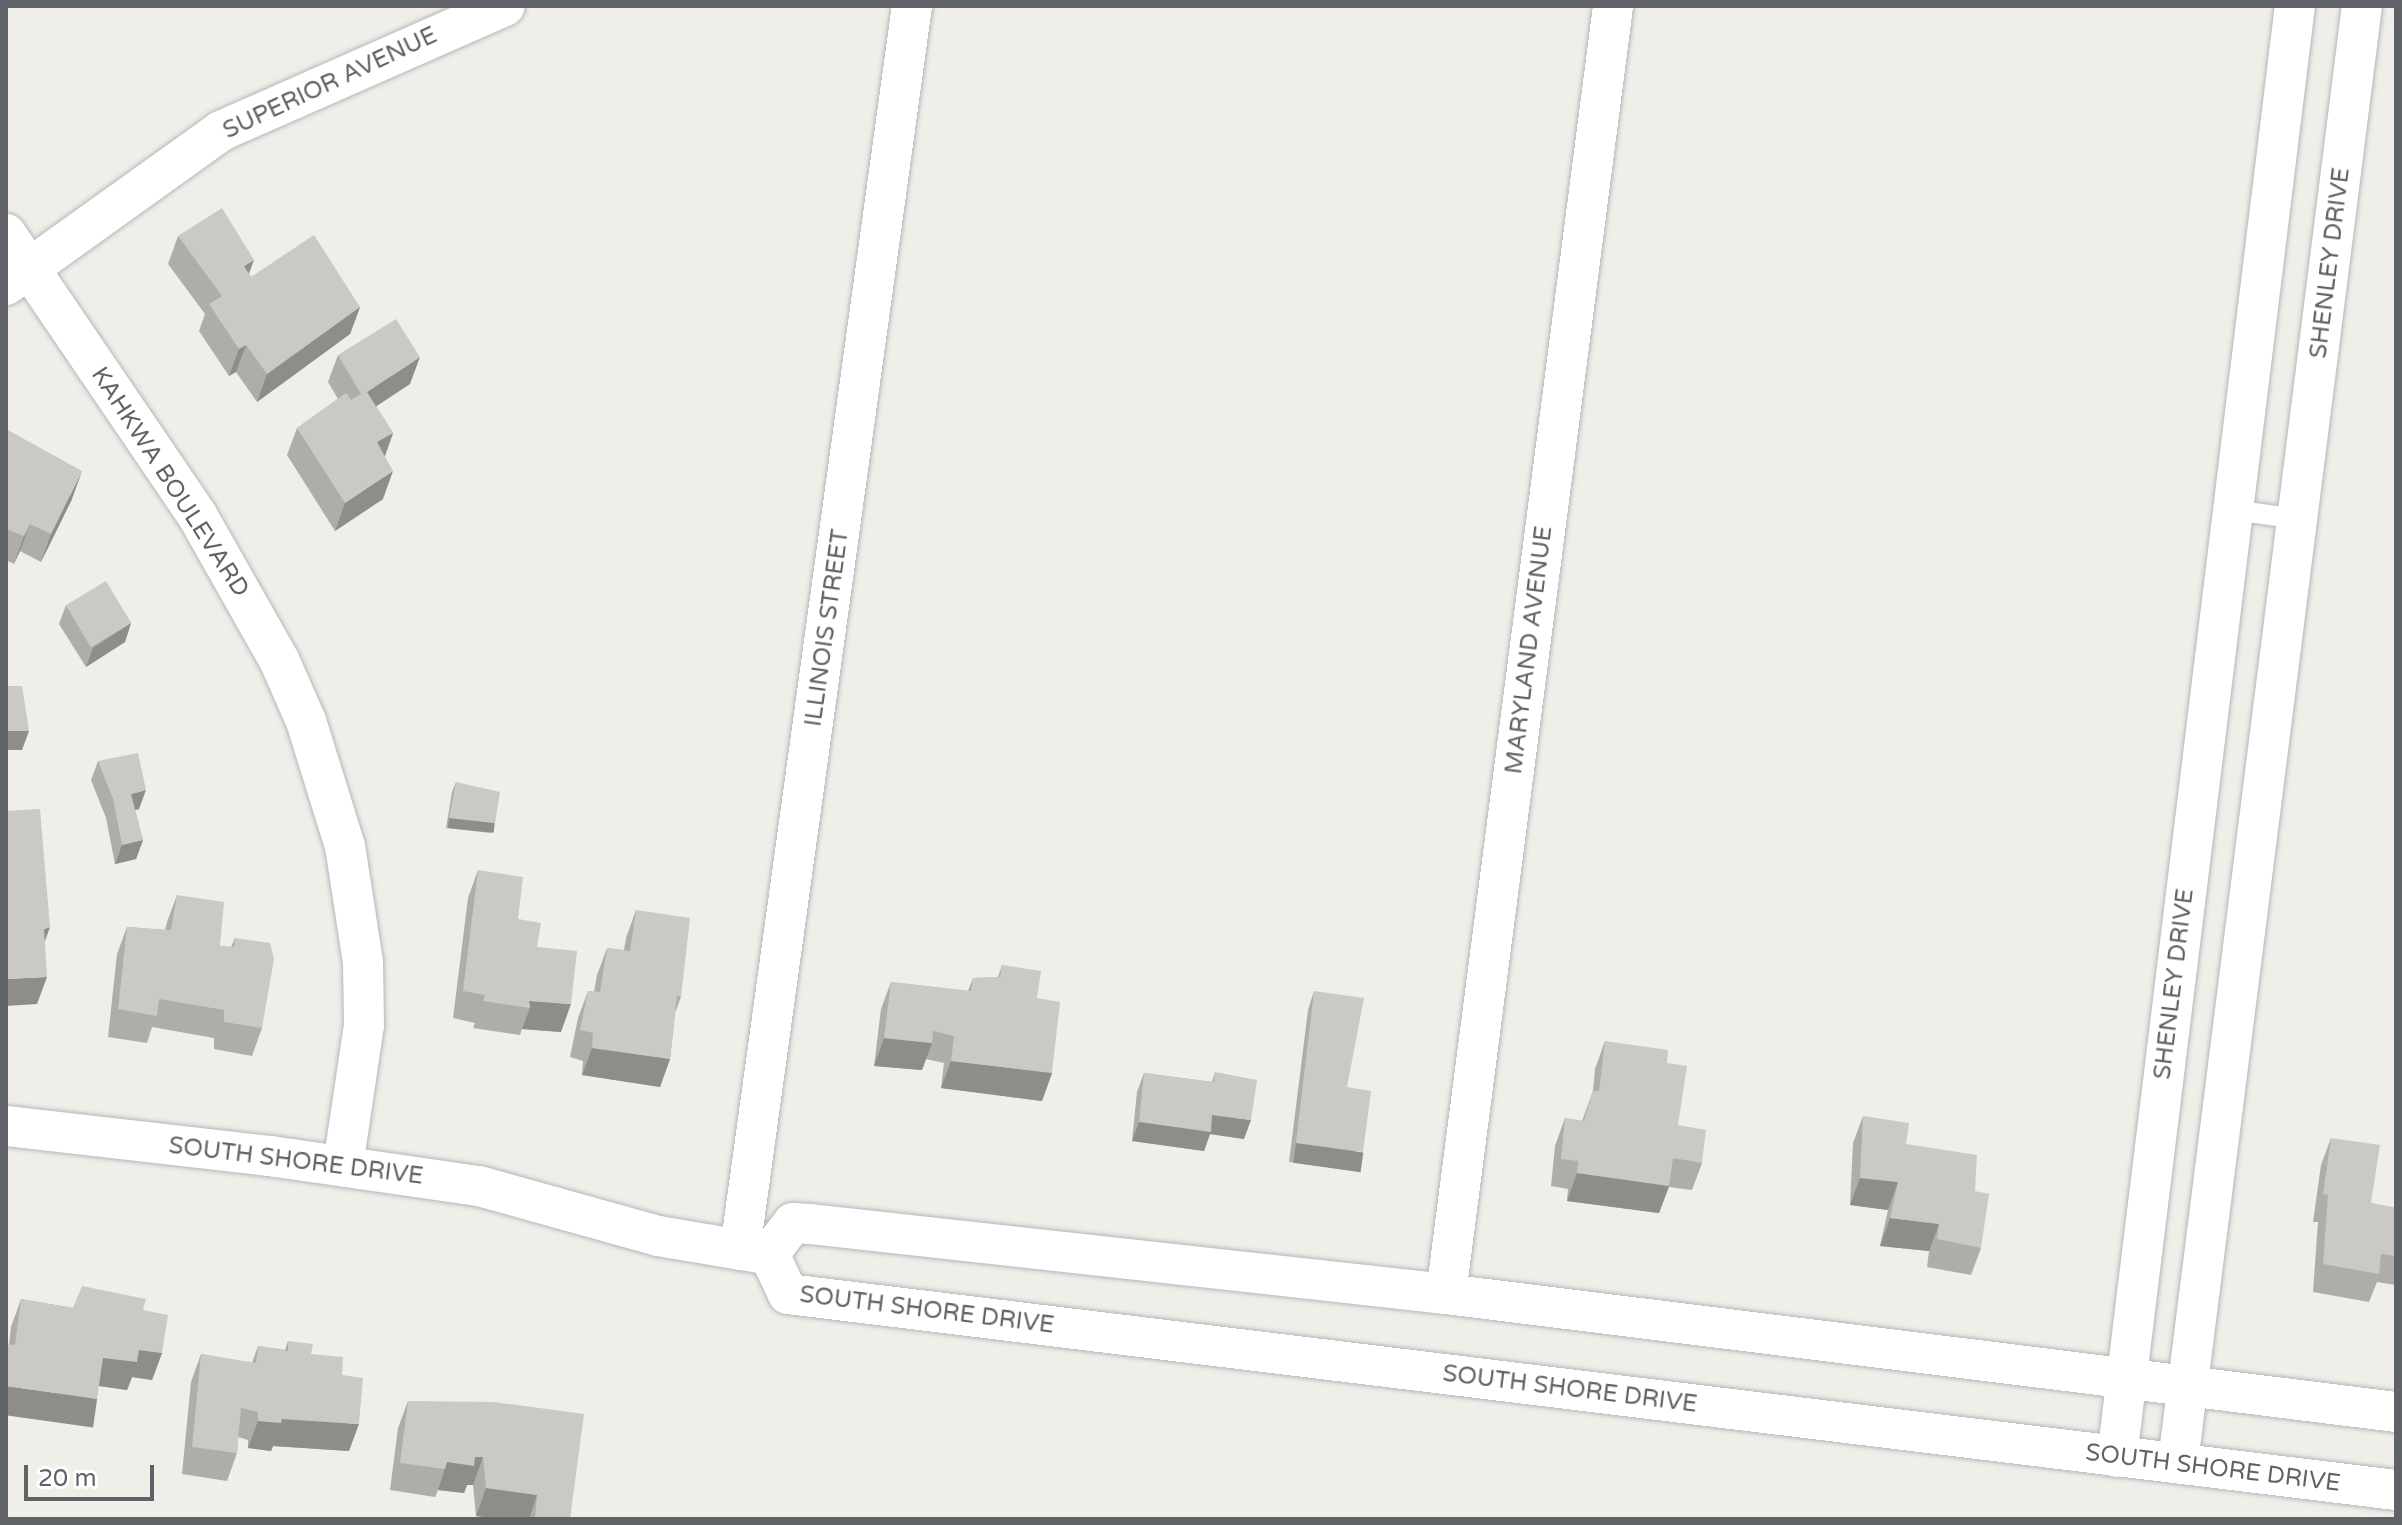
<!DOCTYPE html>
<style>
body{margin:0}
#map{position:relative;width:2402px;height:1525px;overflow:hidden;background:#efeee8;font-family:"Varela Round",sans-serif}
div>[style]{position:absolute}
.roads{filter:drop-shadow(0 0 2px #b5b7bb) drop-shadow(0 0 2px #b5b7bb)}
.service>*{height:20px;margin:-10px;padding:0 10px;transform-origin:10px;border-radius:10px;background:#fff}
.minor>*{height:40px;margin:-20px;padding:0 20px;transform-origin:20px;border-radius:20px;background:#fff}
.wall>*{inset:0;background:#afada9}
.shaded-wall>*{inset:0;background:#8e8d89;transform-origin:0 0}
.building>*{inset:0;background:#cbc9c4;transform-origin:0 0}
span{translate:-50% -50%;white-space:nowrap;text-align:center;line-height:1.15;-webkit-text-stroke:6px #fff;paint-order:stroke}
.street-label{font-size:24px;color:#5f6266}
.frame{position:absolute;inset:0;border:8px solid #5f6266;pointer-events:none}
.scale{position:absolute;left:24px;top:1465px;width:130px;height:36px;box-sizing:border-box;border:4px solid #5f6266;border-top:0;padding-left:10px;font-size:24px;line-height:28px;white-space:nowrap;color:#5f6266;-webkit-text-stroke:6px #fff;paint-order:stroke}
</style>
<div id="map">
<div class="roads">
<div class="service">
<div style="left:2233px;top:510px;width:66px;rotate:7.9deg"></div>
</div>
<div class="minor">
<div style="left:6px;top:234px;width:340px;rotate:55.8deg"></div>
<div style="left:197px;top:515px;width:169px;rotate:60.5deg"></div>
<div style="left:280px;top:662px;width:64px;rotate:66.2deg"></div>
<div style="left:306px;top:721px;width:131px;rotate:72.7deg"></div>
<div style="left:345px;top:846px;width:117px;rotate:81.2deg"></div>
<div style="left:363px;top:962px;width:63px;rotate:89.1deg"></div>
<div style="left:364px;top:1025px;width:143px;rotate:98.5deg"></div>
<div style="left:6px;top:285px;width:264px;rotate:-35.6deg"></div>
<div style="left:221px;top:131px;width:310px;rotate:-23.8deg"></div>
<div style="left:6px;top:1126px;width:266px;rotate:6.5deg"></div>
<div style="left:270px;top:1156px;width:211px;rotate:8.2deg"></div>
<div style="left:479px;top:1186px;width:186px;rotate:15.6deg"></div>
<div style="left:658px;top:1236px;width:109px;rotate:9.5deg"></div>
<div style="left:740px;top:1250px;width:1256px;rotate:-82.13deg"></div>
<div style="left:1446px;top:1294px;width:1299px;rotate:-82.61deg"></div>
<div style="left:2396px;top:1412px;width:957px;rotate:-172.92deg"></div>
<div style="left:1446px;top:1294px;width:641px;rotate:-173.73deg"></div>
<div style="left:809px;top:1224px;width:16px;rotate:-176deg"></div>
<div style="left:793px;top:1223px;width:39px;rotate:128deg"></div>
<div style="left:769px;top:1254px;width:44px;rotate:64.6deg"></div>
<div style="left:788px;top:1294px;width:1620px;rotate:6.95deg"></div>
<div style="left:2117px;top:1457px;width:1462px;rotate:-83.01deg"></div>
<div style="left:2178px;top:1462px;width:1468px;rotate:-82.8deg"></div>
</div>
</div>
<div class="wall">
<div style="clip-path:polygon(178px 236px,249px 274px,251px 277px,360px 307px,350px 334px,257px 402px,236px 372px,229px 376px,199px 331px,205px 314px,168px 264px)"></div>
<div style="clip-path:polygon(338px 355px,410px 384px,376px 406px,393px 433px,385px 456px,383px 499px,335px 531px,287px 455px,297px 428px,338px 399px,328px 382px)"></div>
<div style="clip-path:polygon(6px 429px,72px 499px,41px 562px,20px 551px,14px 564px,6px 560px)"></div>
<div style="clip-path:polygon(66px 605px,131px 623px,125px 642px,86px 667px,59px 624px)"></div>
<div style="clip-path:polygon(98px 761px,139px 809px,135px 810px,143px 840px,136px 859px,115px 864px,106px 818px,91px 780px)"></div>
<div style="clip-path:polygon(456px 782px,491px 833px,446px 828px,452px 792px)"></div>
<div style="clip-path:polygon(478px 870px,518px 919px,537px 947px,561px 1032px,522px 1029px,520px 1035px,473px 1028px,475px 1023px,453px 1018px,468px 898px)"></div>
<div style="clip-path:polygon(177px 895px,220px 946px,231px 947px,235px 938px,262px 1028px,252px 1056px,214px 1049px,214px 1038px,152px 1027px,147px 1043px,108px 1037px,117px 954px,127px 927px,165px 930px,167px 922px)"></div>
<div style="clip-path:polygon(636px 910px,681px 997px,675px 1013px,670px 1059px,660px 1087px,582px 1075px,583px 1061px,570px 1057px,578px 1018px,588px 991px,594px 992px,597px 975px,607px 948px,624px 950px,626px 938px)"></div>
<div style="clip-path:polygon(1002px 965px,1037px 998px,1052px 1073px,1042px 1101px,941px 1088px,944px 1063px,926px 1059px,922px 1070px,874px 1066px,881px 1009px,891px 982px,968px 991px,973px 978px,998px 977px)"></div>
<div style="clip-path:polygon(1314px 991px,1347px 1087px,1357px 1171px,1289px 1162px,1308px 1010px)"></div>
<div style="clip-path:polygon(1605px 1041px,1667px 1063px,1678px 1125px,1702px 1163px,1692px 1190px,1669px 1187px,1659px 1213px,1567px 1201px,1568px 1189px,1551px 1186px,1555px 1146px,1565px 1118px,1582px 1121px,1593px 1091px,1595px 1069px)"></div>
<div style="clip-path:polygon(1215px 1072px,1244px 1139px,1210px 1134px,1204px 1151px,1132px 1141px,1137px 1092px,1144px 1073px,1212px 1082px)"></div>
<div style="clip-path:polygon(1863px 1116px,1975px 1191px,1981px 1248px,1971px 1275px,1927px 1267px,1929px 1251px,1880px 1246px,1888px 1210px,1850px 1205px,1853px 1143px)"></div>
<div style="clip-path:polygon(2331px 1138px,2371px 1203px,2396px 1208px,2396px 1285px,2377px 1282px,2369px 1302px,2313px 1292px,2318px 1222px,2313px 1222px,2321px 1165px)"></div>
<div style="clip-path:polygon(21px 1299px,73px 1308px,143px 1310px,162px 1353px,152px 1380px,132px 1377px,127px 1390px,98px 1386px,97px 1399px,87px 1426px,9px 1345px,11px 1327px)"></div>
<div style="clip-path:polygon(288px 1341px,311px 1354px,342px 1375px,349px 1451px,273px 1446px,271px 1451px,248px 1448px,248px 1440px,238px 1437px,237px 1453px,227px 1481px,182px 1474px,191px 1382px,201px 1354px,252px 1363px,258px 1346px,285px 1350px)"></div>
<div style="clip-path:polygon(408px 1401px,570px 1519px,501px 1519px,476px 1516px,473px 1485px,467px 1485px,464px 1493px,438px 1490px,435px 1497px,390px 1490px,398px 1428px)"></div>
</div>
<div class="shaded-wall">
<div style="clip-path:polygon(254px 260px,244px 287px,244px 266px)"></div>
<div style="clip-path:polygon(360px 307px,350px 334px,257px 402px,267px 374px)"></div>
<div style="clip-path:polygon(246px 345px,236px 372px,229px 376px,239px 349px)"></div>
<div style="clip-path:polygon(420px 357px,410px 384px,357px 419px,367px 392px)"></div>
<div style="clip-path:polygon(393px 433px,383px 461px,377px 442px)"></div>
<div style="clip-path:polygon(82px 471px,72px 499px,41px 562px,51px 534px)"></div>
<div style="clip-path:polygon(393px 471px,383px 499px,335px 531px,345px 503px)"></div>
<div style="clip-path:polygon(30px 524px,20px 551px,14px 564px,24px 536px)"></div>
<div style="clip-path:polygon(131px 623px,125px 642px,86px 667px,93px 648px)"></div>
<div style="clip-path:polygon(6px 731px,29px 731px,22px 750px,6px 750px)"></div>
<div style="clip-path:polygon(146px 790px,139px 809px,124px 813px,131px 794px)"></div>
<div style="left:449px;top:818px;width:46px;height:10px;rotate:6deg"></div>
<div style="clip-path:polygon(143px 840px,136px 859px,115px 864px,122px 845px)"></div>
<div style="clip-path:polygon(50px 927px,40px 955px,44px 929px)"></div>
<div style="clip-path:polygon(47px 977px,37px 1004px,6px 1006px,6px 979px)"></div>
<div style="clip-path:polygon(529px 1001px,571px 1004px,561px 1032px,522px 1029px,530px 1008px)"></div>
<div style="clip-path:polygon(884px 1038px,932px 1043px,922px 1070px,874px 1066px)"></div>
<div style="clip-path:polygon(592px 1048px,670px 1059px,660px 1087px,582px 1075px)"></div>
<div style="clip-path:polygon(951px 1061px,1052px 1073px,1042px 1101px,941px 1088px)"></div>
<div style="clip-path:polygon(1212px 1115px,1251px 1120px,1244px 1139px,1210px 1134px,1204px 1151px,1132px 1141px,1139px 1122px)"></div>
<div style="left:1296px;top:1143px;width:68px;height:20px;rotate:8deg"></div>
<div style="clip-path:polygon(1577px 1173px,1669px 1186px,1659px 1213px,1567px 1201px)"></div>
<div style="clip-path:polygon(1860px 1178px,1898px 1182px,1888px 1210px,1850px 1205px)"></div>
<div style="clip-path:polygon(1890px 1218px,1939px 1224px,1929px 1251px,1880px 1246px)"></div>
<div style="clip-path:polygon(139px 1350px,162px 1353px,152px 1380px,132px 1377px,127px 1390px,93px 1385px,103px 1358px)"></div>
<div style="left:6px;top:1386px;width:92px;height:29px;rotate:8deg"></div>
<div style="clip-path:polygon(282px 1419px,359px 1424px,349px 1451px,273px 1446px,271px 1451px,248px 1448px,258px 1421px)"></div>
<div style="clip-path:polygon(475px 1457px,483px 1457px,473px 1485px,467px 1485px,464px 1493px,438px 1490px,447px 1462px)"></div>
<div style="clip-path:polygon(486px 1488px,537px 1495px,529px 1519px,501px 1519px,476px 1516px)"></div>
</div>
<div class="building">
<div style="clip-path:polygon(222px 208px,254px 260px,244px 266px,251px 277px,314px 235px,360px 307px,267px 374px,246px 345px,239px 349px,209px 304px,222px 296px,178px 236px)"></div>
<div style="clip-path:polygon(396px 319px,420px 357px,367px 392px,393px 433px,377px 442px,393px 471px,345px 503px,297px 428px,346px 393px,351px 400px,361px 394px,338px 355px)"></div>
<div style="clip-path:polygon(6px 429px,82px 471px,51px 534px,30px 524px,24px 536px,6px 529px)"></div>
<div style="left:106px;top:581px;width:49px;height:47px;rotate:59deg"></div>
<div style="clip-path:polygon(6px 686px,22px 686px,29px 731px,6px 731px)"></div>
<div style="clip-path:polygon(138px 753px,146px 790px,131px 794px,143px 840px,122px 845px,113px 799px,98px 761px)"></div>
<div style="clip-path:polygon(456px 782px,500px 792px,495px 823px,449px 818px)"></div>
<div style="clip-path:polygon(40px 809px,50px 927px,44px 929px,47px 977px,6px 979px,6px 811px)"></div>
<div style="clip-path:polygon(478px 870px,523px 877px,518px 919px,541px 923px,537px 947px,577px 951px,571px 1004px,529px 1001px,530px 1008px,483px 1001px,485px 995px,463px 991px)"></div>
<div style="clip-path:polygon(177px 895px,224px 902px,220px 946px,234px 947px,235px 938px,270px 943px,274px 959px,262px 1028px,224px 1022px,224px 1010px,159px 999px,157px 1016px,118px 1009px,127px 927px,171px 930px)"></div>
<div style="clip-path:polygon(636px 910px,690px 918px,681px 997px,677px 996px,670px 1059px,592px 1048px,593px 1033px,580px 1030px,588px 991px,600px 992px,607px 948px,630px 951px)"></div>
<div style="clip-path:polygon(1002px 965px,1041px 971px,1037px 998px,1060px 1002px,1052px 1073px,951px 1061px,954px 1036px,933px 1031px,932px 1043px,884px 1038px,891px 982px,971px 991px,973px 978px,1000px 977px)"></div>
<div style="clip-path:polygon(1314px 991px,1364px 998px,1347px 1087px,1371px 1091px,1363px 1152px,1296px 1143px)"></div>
<div style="clip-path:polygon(1605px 1041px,1668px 1050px,1667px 1063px,1687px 1066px,1678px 1125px,1706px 1130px,1702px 1163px,1673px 1158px,1669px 1186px,1577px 1173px,1578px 1161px,1561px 1159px,1565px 1118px,1584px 1121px,1593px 1091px,1599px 1091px)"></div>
<div style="clip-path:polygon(1215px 1072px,1257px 1080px,1251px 1120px,1212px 1115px,1211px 1132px,1139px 1122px,1144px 1073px,1214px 1082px)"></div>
<div style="clip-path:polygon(1863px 1116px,1909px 1123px,1906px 1144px,1977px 1155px,1975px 1191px,1989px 1194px,1981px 1248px,1937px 1239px,1939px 1224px,1890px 1218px,1898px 1182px,1860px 1178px)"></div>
<div style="clip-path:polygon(2331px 1138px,2380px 1145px,2371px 1203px,2396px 1208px,2396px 1256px,2381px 1254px,2379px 1274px,2323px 1264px,2328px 1195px,2323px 1194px)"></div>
<div style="clip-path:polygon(82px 1286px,146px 1299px,143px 1310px,168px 1315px,162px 1353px,139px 1350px,137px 1362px,103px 1358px,97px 1399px,6px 1386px,6px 1344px,15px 1345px,21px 1299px,73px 1308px)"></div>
<div style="clip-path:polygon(288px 1341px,313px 1344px,311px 1354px,343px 1357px,342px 1375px,363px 1378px,359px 1424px,282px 1419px,281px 1423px,258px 1421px,258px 1412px,241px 1408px,237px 1453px,192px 1447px,201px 1354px,256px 1363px,258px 1346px,288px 1351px)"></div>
<div style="clip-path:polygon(408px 1401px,494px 1402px,584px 1414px,570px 1519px,535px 1519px,537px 1495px,486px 1488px,483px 1457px,475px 1457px,474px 1466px,447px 1462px,445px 1469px,400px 1463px)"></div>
</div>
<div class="street-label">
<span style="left:330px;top:83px;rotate:-25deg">SUPERIOR AVENUE</span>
<span style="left:2330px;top:263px;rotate:-83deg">SHENLEY DRIVE</span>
<span style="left:170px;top:482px;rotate:57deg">KAHKWA BOULEVARD</span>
<span style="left:827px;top:628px;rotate:-82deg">ILLINOIS STREET</span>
<span style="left:1529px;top:650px;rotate:-83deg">MARYLAND AVENUE</span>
<span style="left:2174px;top:984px;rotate:-83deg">SHENLEY DRIVE</span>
<span style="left:296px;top:1161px;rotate:7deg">SOUTH SHORE DRIVE</span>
<span style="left:927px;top:1310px;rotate:7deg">SOUTH SHORE DRIVE</span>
<span style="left:1570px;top:1389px;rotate:7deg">SOUTH SHORE DRIVE</span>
<span style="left:2213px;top:1468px;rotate:7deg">SOUTH SHORE DRIVE</span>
</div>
<div class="frame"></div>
<div class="scale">20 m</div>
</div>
